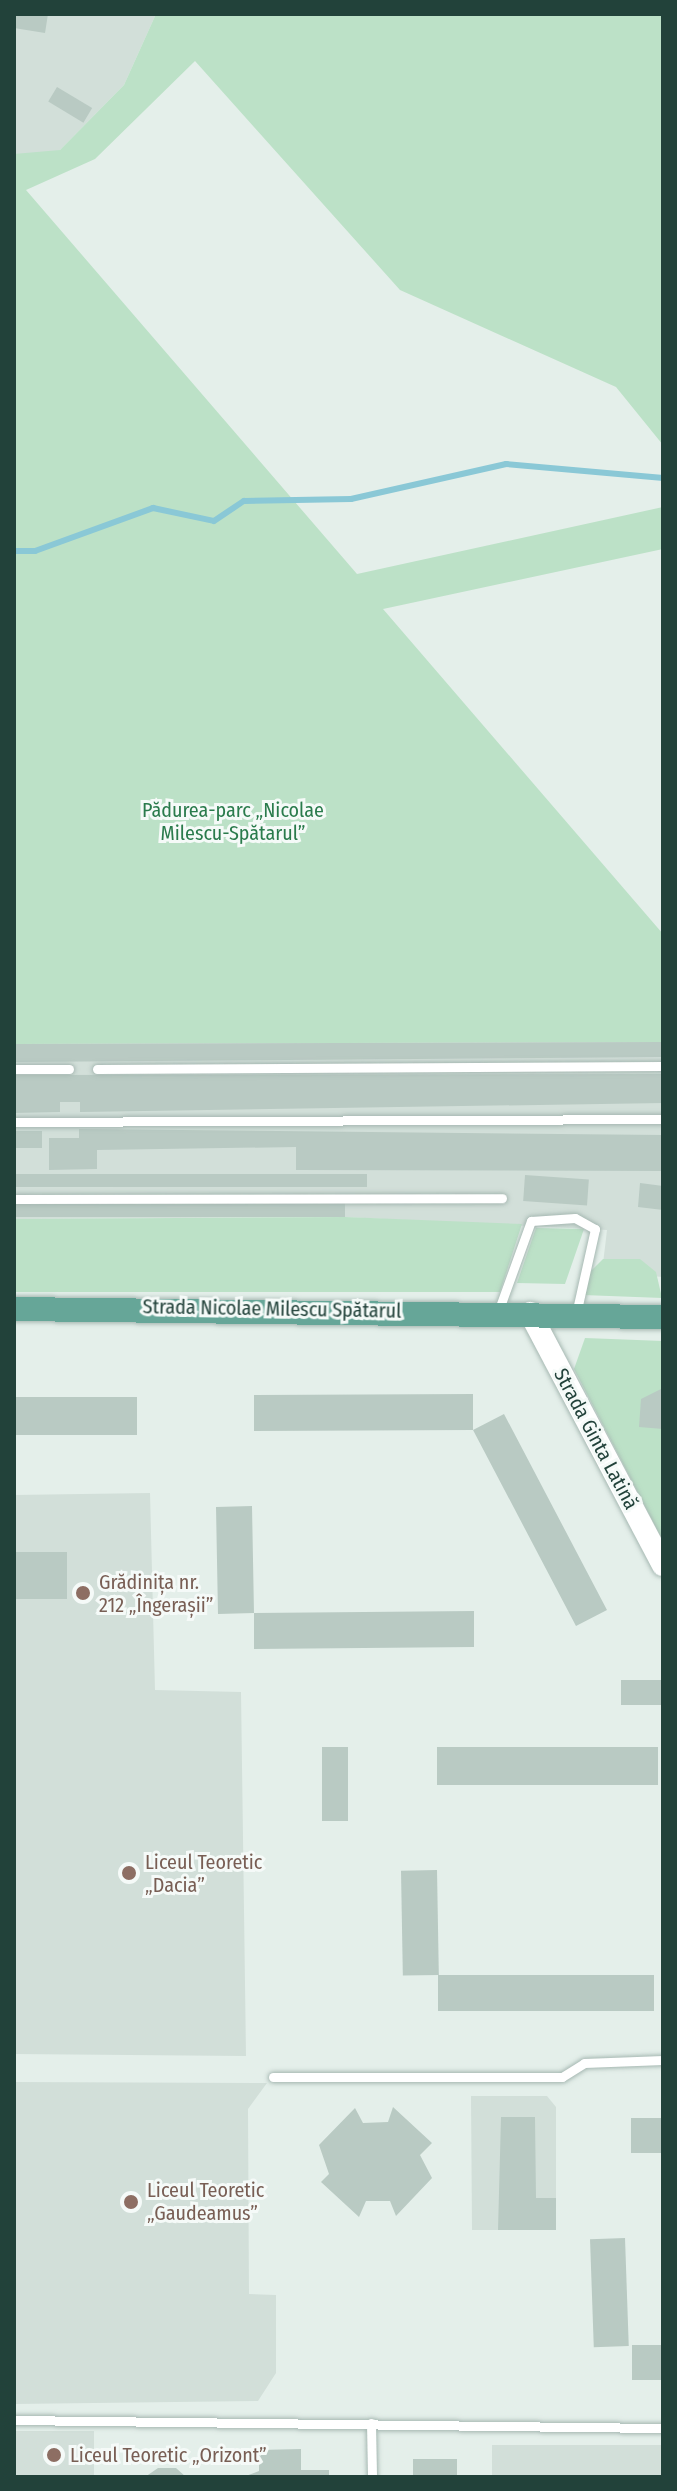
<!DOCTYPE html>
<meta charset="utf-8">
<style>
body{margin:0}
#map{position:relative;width:677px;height:2491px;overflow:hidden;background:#e4efea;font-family:"Fira Sans Condensed",sans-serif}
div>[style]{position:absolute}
.built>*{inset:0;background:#d2dfd9;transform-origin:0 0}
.green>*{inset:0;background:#bce1c7}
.stream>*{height:6px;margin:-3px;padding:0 3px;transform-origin:3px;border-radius:3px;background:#8ac8d6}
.building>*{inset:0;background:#b9cac3;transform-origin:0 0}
.roads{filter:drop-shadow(0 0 2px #a6b8b2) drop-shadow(0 0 2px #a6b8b2)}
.service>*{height:9px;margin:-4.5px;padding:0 4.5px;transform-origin:4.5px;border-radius:4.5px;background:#fff}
.tertiary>*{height:22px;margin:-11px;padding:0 11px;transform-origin:11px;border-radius:11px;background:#fff}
.primary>*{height:24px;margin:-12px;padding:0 12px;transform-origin:12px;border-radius:12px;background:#66a698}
.dots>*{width:22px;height:22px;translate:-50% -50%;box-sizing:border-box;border:4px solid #f5faf8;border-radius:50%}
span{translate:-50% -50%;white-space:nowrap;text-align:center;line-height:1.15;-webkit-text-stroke:6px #f5faf8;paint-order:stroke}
.park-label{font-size:20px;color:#2a7b4c}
.street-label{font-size:20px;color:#22423a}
.education-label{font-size:20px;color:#785e54}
.left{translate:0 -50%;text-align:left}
.frame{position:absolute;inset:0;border:16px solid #22423a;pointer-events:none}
</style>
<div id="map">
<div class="built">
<div style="clip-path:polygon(14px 14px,156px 14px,124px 85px,60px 150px,45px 156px,14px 154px)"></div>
<div style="clip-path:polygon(663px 1042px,663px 1277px,602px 1272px,607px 1230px,345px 1217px,14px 1219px,14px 1044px)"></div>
<div style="clip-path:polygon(150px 1493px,155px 1690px,241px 1692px,246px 2056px,14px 2054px,14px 1495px)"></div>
<div style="clip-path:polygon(14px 2082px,267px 2083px,248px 2109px,249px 2294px,276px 2295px,276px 2373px,258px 2401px,14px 2404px)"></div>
<div style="clip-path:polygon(471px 2096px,547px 2096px,556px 2107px,556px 2230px,472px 2230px)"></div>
<div style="left:94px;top:2431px;width:46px;height:80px;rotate:90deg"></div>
<div style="left:663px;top:2445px;width:32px;height:171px;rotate:90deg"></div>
</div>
<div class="green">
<div style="clip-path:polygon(156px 14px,663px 14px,663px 445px,616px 387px,400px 290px,195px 61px,95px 159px,26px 190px,357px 574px,663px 507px,663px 549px,383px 609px,663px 934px,663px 1042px,14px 1044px,14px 154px,60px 150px,124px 85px)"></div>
<div style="clip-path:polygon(345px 1217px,522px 1224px,500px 1292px,14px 1292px,14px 1219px)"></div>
<div style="clip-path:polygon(536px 1228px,584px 1229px,565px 1284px,517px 1283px)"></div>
<div style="clip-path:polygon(603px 1259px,640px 1259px,656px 1272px,662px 1298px,583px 1295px,588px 1274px)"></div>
<div style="clip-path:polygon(585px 1338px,663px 1341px,663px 1541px,574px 1369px)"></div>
</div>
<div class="stream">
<div style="left:14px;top:551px;width:21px"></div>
<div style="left:35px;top:551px;width:126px;rotate:-20deg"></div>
<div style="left:153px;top:508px;width:62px;rotate:12deg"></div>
<div style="left:214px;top:521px;width:36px;rotate:-34deg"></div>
<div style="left:244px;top:501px;width:107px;rotate:-1.1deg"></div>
<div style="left:351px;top:499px;width:159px;rotate:-12.7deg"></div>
<div style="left:506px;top:464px;width:158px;rotate:5.1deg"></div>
</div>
<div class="building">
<div style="clip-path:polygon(14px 14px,48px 14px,45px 33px,14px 28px)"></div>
<div style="left:57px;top:87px;width:41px;height:17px;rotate:31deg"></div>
<div style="clip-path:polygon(663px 1042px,663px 1057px,14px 1062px,14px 1044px)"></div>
<div style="clip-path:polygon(663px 1074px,663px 1103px,80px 1112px,80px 1102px,60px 1102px,60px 1112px,14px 1113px,14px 1075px)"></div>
<div style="clip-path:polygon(79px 1129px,663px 1135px,663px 1171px,296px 1170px,296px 1147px,97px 1150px,97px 1169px,49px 1170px,49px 1138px,79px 1138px)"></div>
<div style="left:14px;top:1131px;width:28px;height:17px"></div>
<div style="left:367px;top:1174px;width:13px;height:353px;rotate:90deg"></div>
<div style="left:525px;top:1175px;width:64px;height:26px;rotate:4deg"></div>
<div style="clip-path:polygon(640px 1183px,663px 1186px,663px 1210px,638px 1207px)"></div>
<div style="left:345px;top:1203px;width:14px;height:331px;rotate:90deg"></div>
<div style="clip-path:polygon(663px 1388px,663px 1429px,639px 1427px,641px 1399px)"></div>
<div style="clip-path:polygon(473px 1394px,473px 1430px,504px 1414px,607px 1610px,576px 1626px,473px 1430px,254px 1431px,254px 1395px)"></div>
<div style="left:137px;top:1397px;width:38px;height:123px;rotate:90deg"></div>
<div style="clip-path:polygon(252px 1506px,254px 1613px,474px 1611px,474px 1647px,254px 1649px,254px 1613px,218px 1614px,216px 1507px)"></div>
<div style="left:14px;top:1552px;width:53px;height:47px"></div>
<div style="left:621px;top:1680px;width:42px;height:25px"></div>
<div style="left:322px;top:1747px;width:26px;height:74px"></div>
<div style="left:658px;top:1747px;width:38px;height:221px;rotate:90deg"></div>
<div style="left:437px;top:1870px;width:105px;height:36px;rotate:89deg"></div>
<div style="left:438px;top:1975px;width:216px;height:36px"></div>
<div style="clip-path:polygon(393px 2107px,432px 2143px,420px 2155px,432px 2178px,396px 2216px,390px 2201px,366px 2201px,359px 2217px,321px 2182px,329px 2174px,319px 2145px,355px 2108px,363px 2123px,388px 2122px)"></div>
<div style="clip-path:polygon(501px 2117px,535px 2117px,536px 2198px,556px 2198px,556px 2230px,498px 2230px)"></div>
<div style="left:663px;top:2118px;width:35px;height:32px;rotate:90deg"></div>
<div style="left:625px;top:2238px;width:108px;height:35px;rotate:88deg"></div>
<div style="left:663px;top:2345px;width:35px;height:31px;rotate:90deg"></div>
<div style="clip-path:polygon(301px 2449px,301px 2470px,329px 2470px,329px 2477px,243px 2477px,259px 2471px,259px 2450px)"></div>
<div style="left:413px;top:2459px;width:44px;height:18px"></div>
<div style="clip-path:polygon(158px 2468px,176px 2468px,186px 2477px,145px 2477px)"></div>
</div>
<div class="roads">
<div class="service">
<div style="left:14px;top:1069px;width:55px"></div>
<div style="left:97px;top:1069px;width:566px;rotate:-0.3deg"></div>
<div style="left:14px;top:1122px;width:649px;rotate:-0.26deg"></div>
<div style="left:14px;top:1199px;width:488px;rotate:-0.1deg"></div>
<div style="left:498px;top:1312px;width:97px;rotate:-70.1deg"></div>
<div style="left:531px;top:1221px;width:44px;rotate:-3.9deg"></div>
<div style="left:575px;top:1218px;width:23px;rotate:29deg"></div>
<div style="left:595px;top:1229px;width:87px;rotate:102.6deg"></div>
<div style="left:273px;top:2077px;width:289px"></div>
<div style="left:562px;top:2077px;width:26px;rotate:-32deg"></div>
<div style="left:584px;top:2063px;width:79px;rotate:-2.2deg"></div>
<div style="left:14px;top:2420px;width:649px;rotate:0.71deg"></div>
<div style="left:371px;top:2423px;width:54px;rotate:88.9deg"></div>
</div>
<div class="tertiary">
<div style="left:530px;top:1313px;width:285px;rotate:62.2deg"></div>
</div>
<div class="primary">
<div style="left:14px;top:1309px;width:649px;rotate:0.71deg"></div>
</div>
</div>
<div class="dots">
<div style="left:83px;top:1593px;background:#8d6e63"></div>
<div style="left:129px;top:1873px;background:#8d6e63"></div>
<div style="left:131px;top:2202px;background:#8d6e63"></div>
<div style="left:54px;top:2455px;background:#8d6e63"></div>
</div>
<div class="park-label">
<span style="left:233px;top:822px">Pădurea-parc „Nicolae<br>Milescu-Spătarul”</span>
</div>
<div class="street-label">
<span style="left:272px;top:1309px;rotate:1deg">Strada Nicolae Milescu Spătarul</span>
<span style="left:596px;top:1439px;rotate:62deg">Strada Ginta Latină</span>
</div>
<div class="education-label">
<span class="left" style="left:99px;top:1594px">Grădinița nr.<br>212 „Îngerașii”</span>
<span class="left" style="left:145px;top:1874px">Liceul Teoretic<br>„Dacia”</span>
<span class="left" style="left:147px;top:2202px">Liceul Teoretic<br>„Gaudeamus”</span>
<span class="left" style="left:70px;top:2455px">Liceul Teoretic „Orizont”</span>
</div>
<div class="frame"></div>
</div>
